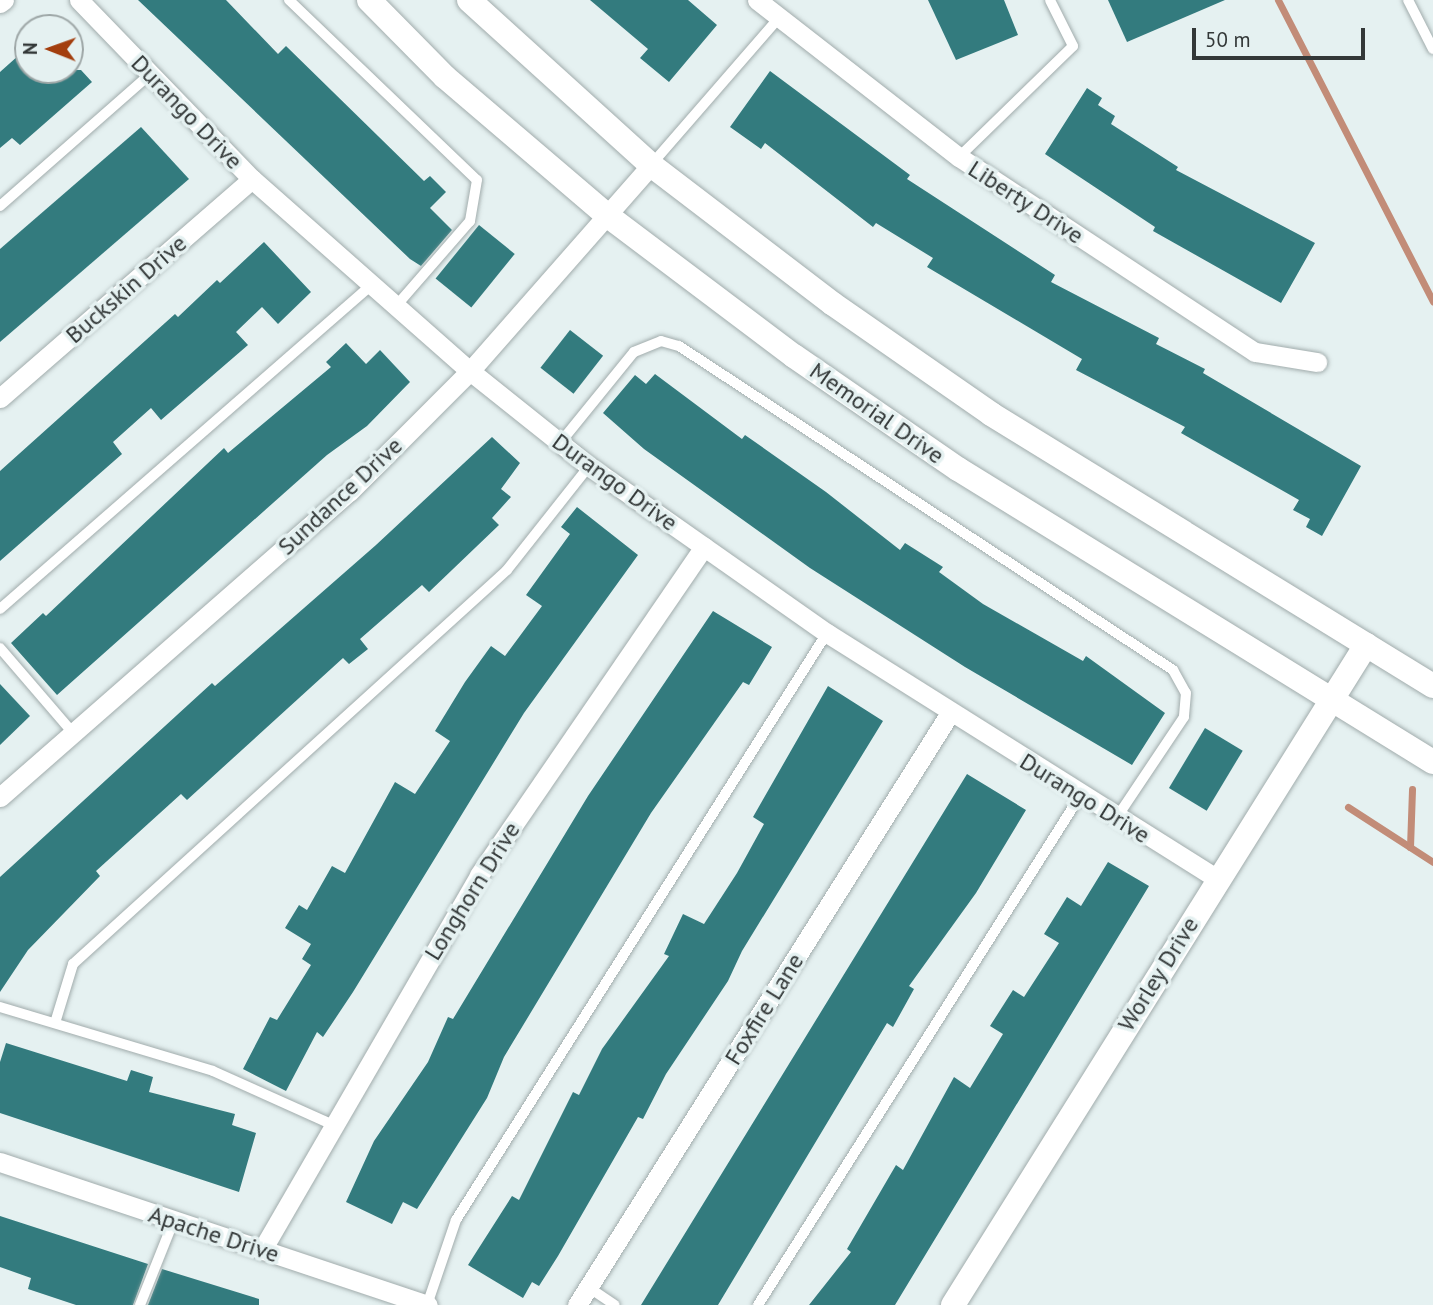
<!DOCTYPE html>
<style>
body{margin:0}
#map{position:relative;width:1433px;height:1305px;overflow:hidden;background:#e5f1f1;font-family:"PT Sans",sans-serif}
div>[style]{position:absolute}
.stream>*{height:7px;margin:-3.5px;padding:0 3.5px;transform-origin:3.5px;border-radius:3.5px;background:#c28c78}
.building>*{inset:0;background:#337b7e;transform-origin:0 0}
.roads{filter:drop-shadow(0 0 2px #a1acac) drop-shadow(0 0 2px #a1acac)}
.service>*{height:10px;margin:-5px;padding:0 5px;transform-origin:5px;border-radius:5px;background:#fff}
.minor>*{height:19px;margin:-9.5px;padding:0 9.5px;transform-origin:9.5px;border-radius:9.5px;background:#fff}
.tertiary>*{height:24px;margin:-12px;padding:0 12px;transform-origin:12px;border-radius:12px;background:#fff}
span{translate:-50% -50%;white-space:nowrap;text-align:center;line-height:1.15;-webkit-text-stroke:7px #e5f1f1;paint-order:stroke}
.street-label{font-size:24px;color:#333838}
.north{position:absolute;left:14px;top:14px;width:70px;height:70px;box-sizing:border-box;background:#e5f1f1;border:2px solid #9ea7a7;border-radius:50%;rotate:271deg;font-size:19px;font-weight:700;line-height:28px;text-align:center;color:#333838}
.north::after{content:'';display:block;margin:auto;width:24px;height:32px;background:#a33e0e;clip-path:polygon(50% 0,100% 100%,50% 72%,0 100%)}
.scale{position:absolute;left:1192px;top:28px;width:173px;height:32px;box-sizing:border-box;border:4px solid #333838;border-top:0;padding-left:9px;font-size:21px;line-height:24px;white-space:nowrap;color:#333838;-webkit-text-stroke:5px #e5f1f1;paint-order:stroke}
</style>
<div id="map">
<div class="stream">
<div style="left:1278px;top:0;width:339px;rotate:62.8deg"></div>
<div style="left:1348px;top:807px;width:101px;rotate:32.9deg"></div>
<div style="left:1410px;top:847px;width:58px;rotate:-88deg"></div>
</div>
<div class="building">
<div style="clip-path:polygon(138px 0,226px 0,278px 54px,286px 46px,424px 181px,430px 176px,446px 192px,430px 208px,452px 230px,421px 266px,410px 259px)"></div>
<div style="clip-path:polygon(590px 0,688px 0,717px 25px,669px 82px,640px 58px,648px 49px)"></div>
<div style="clip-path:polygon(928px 0,1004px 0,1018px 35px,956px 60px)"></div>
<div style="clip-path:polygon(1108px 0,1225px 0,1127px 42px)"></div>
<div style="clip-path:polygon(28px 47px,28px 70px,81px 70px,92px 82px,20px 145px,12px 138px,0 148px,0 72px)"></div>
<div style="clip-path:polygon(770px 71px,910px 175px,907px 179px,1055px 275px,1051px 282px,1159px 338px,1156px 344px,1205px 369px,1203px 373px,1361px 466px,1322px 536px,1306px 527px,1310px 519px,1293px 510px,1299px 500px,1181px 433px,1185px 427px,1076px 370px,1082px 359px,927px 267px,933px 258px,876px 223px,873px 227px,765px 143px,761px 149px,730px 127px)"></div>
<div style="clip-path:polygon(1087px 88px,1102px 98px,1098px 105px,1115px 116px,1111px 124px,1178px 167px,1176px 170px,1315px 243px,1281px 303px,1153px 231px,1155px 227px,1045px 154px)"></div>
<div style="clip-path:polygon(141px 127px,189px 179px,0 342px,0 249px)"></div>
<div style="left:479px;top:225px;width:46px;height:69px;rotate:39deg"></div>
<div style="clip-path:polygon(264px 242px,311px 292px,278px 324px,262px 307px,236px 332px,248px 345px,161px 420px,151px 408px,113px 442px,122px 454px,0 561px,0 471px,175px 314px,178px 317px,217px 280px,220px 283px)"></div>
<div style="left:570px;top:330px;width:42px;height:48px;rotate:38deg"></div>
<div style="clip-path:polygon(346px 343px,366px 364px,380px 350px,410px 382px,367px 426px,327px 455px,57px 695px,11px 643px,43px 613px,46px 616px,224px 448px,228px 453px,331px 367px,326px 362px)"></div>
<div style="clip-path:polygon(655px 374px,742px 439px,745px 435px,826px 492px,900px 550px,905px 543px,943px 567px,939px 572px,983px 604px,1083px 661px,1086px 656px,1165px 713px,1132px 765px,965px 667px,810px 568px,644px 449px,603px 413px,635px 375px,646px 384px)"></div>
<div style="clip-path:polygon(492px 437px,520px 463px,501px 489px,511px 497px,492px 518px,499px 525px,429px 592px,422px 585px,360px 639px,368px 649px,349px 664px,343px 658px,187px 800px,181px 794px,96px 871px,100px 876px,28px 950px,0 992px,0 877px,212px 683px,215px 686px,376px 545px)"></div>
<div style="clip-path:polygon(577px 507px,638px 555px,524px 713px,353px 992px,323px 1037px,317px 1032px,286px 1091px,243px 1069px,270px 1017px,277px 1020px,311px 965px,302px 959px,311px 944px,285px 928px,299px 905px,307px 910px,332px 866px,345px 873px,395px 782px,415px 794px,450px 741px,435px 731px,465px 682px,491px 646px,505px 656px,542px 606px,526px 595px,570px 534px,561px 527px)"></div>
<div style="clip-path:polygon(713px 611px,772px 647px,749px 685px,743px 682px,651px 813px,504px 1057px,487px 1098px,417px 1209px,403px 1202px,392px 1224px,346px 1202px,374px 1141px,428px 1062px,448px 1017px,453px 1019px,588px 796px)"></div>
<div style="clip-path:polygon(0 684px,30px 716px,0 745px)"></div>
<div style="clip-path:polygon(828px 686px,883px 721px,742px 951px,728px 981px,666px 1074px,643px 1119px,638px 1117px,558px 1256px,539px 1286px,532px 1282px,523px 1298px,468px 1265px,512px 1196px,519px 1200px,573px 1092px,579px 1095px,602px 1049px,669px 956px,664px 954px,683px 914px,704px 924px,737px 873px,764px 824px,753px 817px)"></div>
<div style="left:1205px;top:728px;width:44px;height:70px;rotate:31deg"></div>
<div style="clip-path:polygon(967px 774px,1026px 810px,976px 893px,909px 986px,914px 989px,893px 1027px,887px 1023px,718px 1305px,641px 1305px)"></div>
<div style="clip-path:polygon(1108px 862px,1149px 886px,895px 1305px,809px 1305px,851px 1252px,847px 1249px,896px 1165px,903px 1170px,954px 1077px,970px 1088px,1003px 1034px,990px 1026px,1013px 990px,1024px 997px,1059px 943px,1044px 934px,1067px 897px,1081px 906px)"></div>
<div style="clip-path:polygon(6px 1043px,127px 1081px,131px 1070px,153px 1077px,149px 1092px,235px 1114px,232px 1125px,256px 1133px,239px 1192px,0 1113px,0 1062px)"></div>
<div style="clip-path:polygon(0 1216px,148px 1264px,133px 1305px,76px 1305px,28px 1289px,31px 1278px,0 1267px)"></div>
<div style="clip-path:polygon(162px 1269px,259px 1299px,259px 1305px,148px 1305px)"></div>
</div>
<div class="roads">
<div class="service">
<div style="left:289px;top:0;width:260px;rotate:43.8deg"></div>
<div style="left:477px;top:180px;width:42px;rotate:99.7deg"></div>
<div style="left:470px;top:221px;width:113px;rotate:131deg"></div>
<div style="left:1408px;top:0;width:55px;rotate:63deg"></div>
<div style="left:959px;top:157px;width:159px;rotate:-44.2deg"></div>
<div style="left:1073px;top:46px;width:51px;rotate:-116.6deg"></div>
<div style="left:651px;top:165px;width:195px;rotate:-49deg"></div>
<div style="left:0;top:206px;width:200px;rotate:-41.3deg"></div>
<div style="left:560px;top:443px;width:117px;rotate:-50.9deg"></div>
<div style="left:634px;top:352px;width:29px;rotate:-22deg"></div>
<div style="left:661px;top:341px;width:19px;rotate:16deg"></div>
<div style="left:679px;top:346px;width:591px;rotate:33.26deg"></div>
<div style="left:1173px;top:670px;width:26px;rotate:61deg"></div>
<div style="left:1186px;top:693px;width:24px;rotate:95deg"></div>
<div style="left:1184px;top:717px;width:120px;rotate:123.8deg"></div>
<div style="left:0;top:609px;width:493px;rotate:-41.1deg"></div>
<div style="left:0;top:648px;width:112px;rotate:49.3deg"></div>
<div style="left:0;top:1007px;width:222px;rotate:16.7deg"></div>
<div style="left:213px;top:1071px;width:132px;rotate:24.2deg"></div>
<div style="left:55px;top:1023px;width:62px;rotate:-73deg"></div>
<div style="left:73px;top:964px;width:586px;rotate:-42.23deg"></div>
<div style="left:507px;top:570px;width:132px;rotate:-51.7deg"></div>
<div style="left:588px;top:1287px;width:32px;rotate:34deg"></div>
<div style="left:140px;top:1305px;width:92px;rotate:-68.2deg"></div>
<div style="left:427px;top:1305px;width:90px;rotate:-71.2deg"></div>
<div style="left:456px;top:1220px;width:694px;rotate:-57.71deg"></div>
<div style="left:758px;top:1305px;width:602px;rotate:-57.68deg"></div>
</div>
<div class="minor">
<div style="left:79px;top:0;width:249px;rotate:46deg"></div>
<div style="left:252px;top:179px;width:290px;rotate:41.4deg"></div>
<div style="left:470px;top:371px;width:152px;rotate:38.6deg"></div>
<div style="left:589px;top:466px;width:291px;rotate:35.1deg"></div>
<div style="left:827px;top:633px;width:461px;rotate:32.2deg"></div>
<div style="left:757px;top:0;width:256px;rotate:37.9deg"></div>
<div style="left:959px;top:157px;width:354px;rotate:33.4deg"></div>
<div style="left:1255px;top:352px;width:63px;rotate:9.2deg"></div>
<div style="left:0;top:3px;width:5px;rotate:-37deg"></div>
<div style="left:0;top:398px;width:334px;rotate:-41deg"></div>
<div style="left:0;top:797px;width:463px;rotate:-41.2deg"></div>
<div style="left:349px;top:492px;width:171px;rotate:-45deg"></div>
<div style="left:470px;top:371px;width:274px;rotate:-48.7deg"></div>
<div style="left:0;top:1162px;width:451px;rotate:18.5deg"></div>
<div style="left:262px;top:1250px;width:433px;rotate:-59.9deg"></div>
<div style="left:479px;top:875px;width:398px;rotate:-55.6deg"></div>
<div style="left:577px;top:1305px;width:700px;rotate:-57.79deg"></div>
</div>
<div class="tertiary">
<div style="left:369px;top:0;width:108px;rotate:45.4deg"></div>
<div style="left:445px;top:77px;width:214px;rotate:40.5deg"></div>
<div style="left:608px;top:216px;width:233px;rotate:37deg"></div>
<div style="left:794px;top:356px;width:199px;rotate:34.6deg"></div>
<div style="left:958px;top:469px;width:558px;rotate:31.67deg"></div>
<div style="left:469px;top:0;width:246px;rotate:42.2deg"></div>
<div style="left:651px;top:165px;width:229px;rotate:37.4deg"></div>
<div style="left:833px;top:304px;width:193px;rotate:34.8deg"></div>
<div style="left:991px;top:414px;width:519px;rotate:31.61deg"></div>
<div style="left:953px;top:1305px;width:779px;rotate:-57.96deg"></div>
</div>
</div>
<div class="street-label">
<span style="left:187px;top:112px;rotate:46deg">Durango Drive</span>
<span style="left:1026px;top:202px;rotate:33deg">Liberty Drive</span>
<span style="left:126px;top:289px;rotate:-41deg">Buckskin Drive</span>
<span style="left:877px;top:413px;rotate:35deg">Memorial Drive</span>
<span style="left:615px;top:482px;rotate:36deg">Durango Drive</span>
<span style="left:340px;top:496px;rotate:-43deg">Sundance Drive</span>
<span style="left:1085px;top:798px;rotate:32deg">Durango Drive</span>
<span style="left:472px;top:891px;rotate:-58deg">Longhorn Drive</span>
<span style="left:1158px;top:974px;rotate:-58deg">Worley Drive</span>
<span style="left:764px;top:1009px;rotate:-58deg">Foxfire Lane</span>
<span style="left:214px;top:1234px;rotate:18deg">Apache Drive</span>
</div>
<div class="north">N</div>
<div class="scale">50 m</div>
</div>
